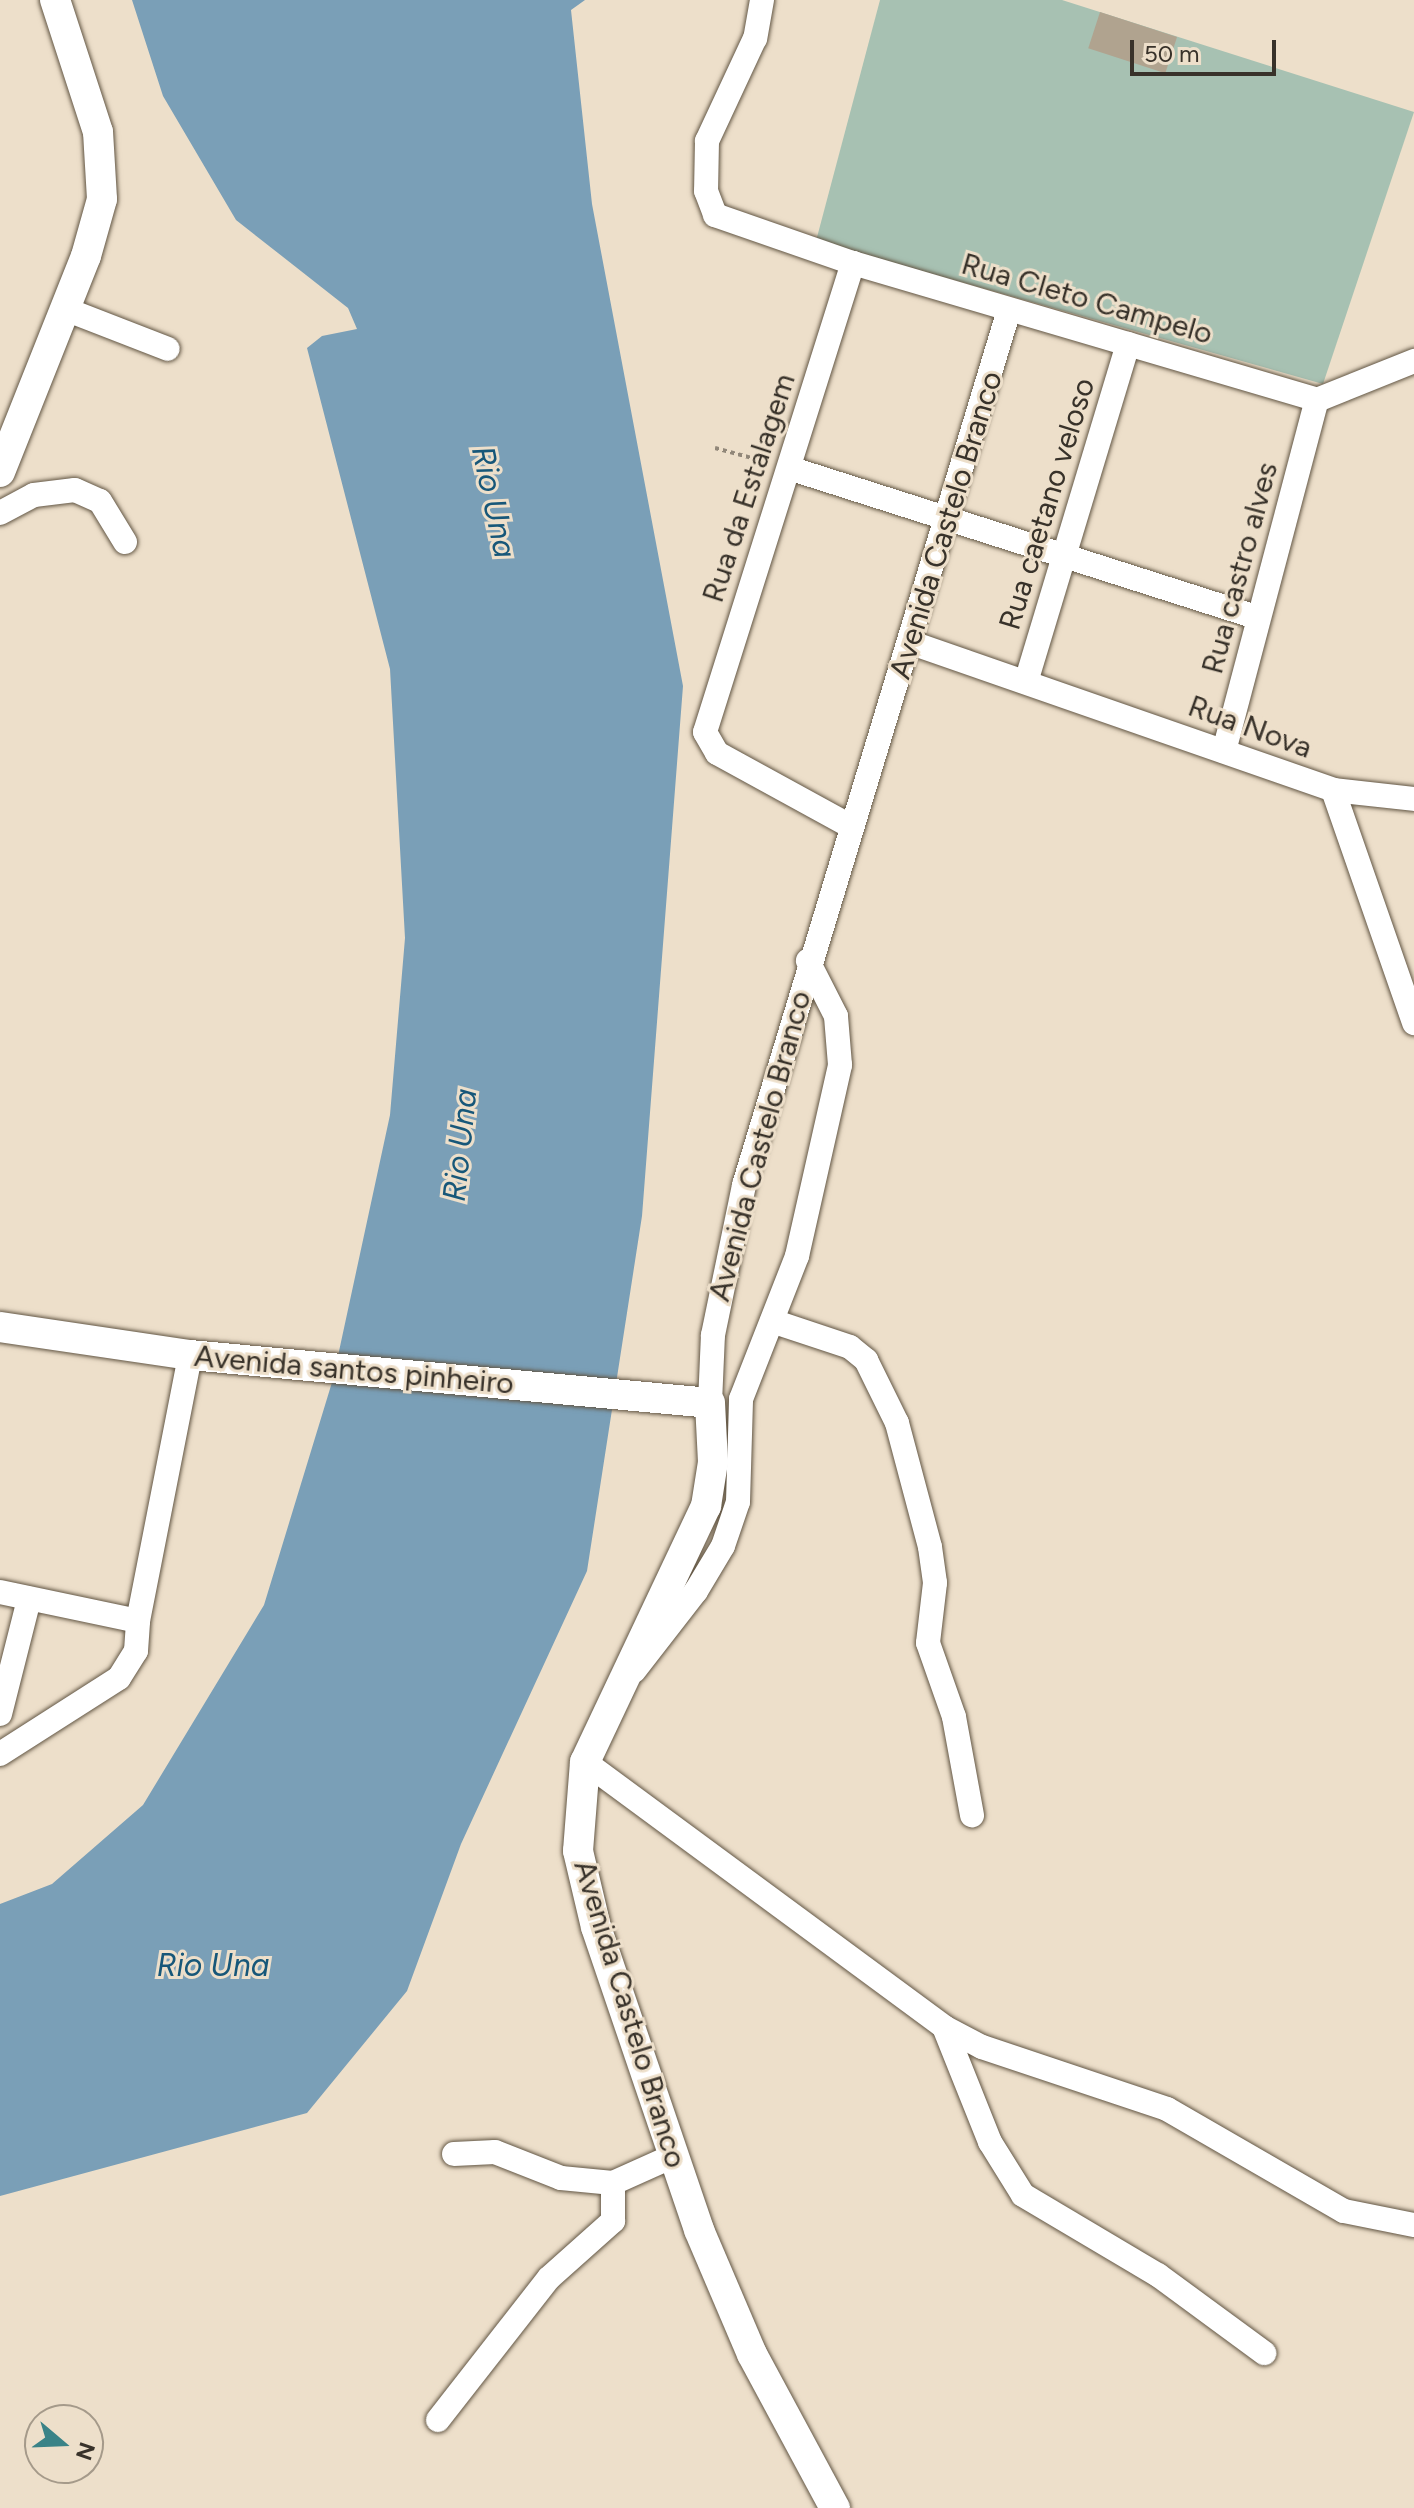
<!DOCTYPE html>
<style>
body{margin:0}
#map{position:relative;width:1414px;height:2508px;overflow:hidden;background:#eddfca;font-family:Figtree,sans-serif}
div>[style]{position:absolute}
.green>*{inset:0;background:#a7c1b2}
.water>*{inset:0;background:#7a9fb7}
.building>*{inset:0;background:#b0a38f;transform-origin:0 0}
.path>*{height:4px;margin-top:-2px;transform-origin:0;background:repeating-linear-gradient(90deg,#918779 0 4px,transparent 0 8px)}
.roads{filter:drop-shadow(0 0 2px #625644) drop-shadow(0 0 2px #625644)}
.minor>*{height:24px;margin:-12px;padding:0 12px;transform-origin:12px;border-radius:12px;background:#fff}
.tertiary>*{height:30px;margin:-15px;padding:0 15px;transform-origin:15px;border-radius:15px;background:#fff}
span{translate:-50% -50%;white-space:nowrap;text-align:center;line-height:1.15;-webkit-text-stroke:6px #eddfca;paint-order:stroke}
.street-label{font-size:30px;color:#38322a}
.water-label{font-size:32px;color:#175779;font-style:italic}
.north{position:absolute;left:24px;top:2404px;width:80px;height:80px;box-sizing:border-box;background:#eddfca;border:2px solid #a59a8a;border-radius:50%;rotate:109deg;font-size:22px;font-weight:700;line-height:32px;text-align:center;color:#38322a}
.north::after{content:'';display:block;margin:auto;width:28px;height:36px;background:#3a8387;clip-path:polygon(50% 0,100% 100%,50% 72%,0 100%)}
.scale{position:absolute;left:1130px;top:40px;width:146px;height:36px;box-sizing:border-box;border:4px solid #38322a;border-top:0;padding-left:10px;font-size:24px;line-height:28px;white-space:nowrap;color:#38322a;-webkit-text-stroke:6px #eddfca;paint-order:stroke}
</style>
<div id="map">
<div class="green">
<div style="clip-path:polygon(880px 0,1062px 0,1414px 112px,1323px 384px,816px 241px)"></div>
</div>
<div class="water">
<div style="clip-path:polygon(132px 0,585px 0,571px 10px,592px 204px,683px 686px,642px 1216px,587px 1571px,461px 1844px,407px 1991px,307px 2113px,0 2196px,0 1904px,52px 1884px,143px 1805px,264px 1605px,333px 1379px,390px 1115px,405px 938px,390px 669px,307px 348px,322px 336px,357px 329px,348px 308px,236px 220px,163px 96px)"></div>
</div>
<div class="building">
<div style="left:1100px;top:12px;width:81px;height:38px;rotate:18deg"></div>
</div>
<div class="path">
<div style="left:715px;top:448px;width:54px;rotate:15.1deg"></div>
</div>
<div class="roads">
<div class="minor">
<div style="left:762px;top:0;width:39px;rotate:100deg"></div>
<div style="left:755px;top:38px;width:114px;rotate:115deg"></div>
<div style="left:707px;top:141px;width:50px;rotate:91.1deg"></div>
<div style="left:706px;top:191px;width:26px;rotate:69deg"></div>
<div style="left:715px;top:215px;width:146px;rotate:19.2deg"></div>
<div style="left:853px;top:263px;width:484px;rotate:16.4deg"></div>
<div style="left:1317px;top:400px;width:105px;rotate:-21.9deg"></div>
<div style="left:65px;top:309px;width:110px;rotate:21.2deg"></div>
<div style="left:789px;top:468px;width:492px;rotate:17.7deg"></div>
<div style="left:0;top:513px;width:38px;rotate:-28deg"></div>
<div style="left:34px;top:495px;width:41px;rotate:-7deg"></div>
<div style="left:75px;top:490px;width:27px;rotate:24deg"></div>
<div style="left:100px;top:501px;width:48px;rotate:58.6deg"></div>
<div style="left:912px;top:643px;width:446px;rotate:19.2deg"></div>
<div style="left:1333px;top:790px;width:81px;rotate:6.3deg"></div>
<div style="left:1026px;top:682px;width:353px;rotate:-73.2deg"></div>
<div style="left:1224px;top:751px;width:363px;rotate:-75.2deg"></div>
<div style="left:1333px;top:790px;width:247px;rotate:70.8deg"></div>
<div style="left:852px;top:827px;width:154px;rotate:-151.3deg"></div>
<div style="left:717px;top:753px;width:24px;rotate:-120deg"></div>
<div style="left:705px;top:732px;width:492px;rotate:-72.5deg"></div>
<div style="left:772px;top:1321px;width:82px;rotate:18.4deg"></div>
<div style="left:850px;top:1347px;width:21px;rotate:39deg"></div>
<div style="left:866px;top:1360px;width:70px;rotate:63.8deg"></div>
<div style="left:897px;top:1423px;width:128px;rotate:75.1deg"></div>
<div style="left:930px;top:1547px;width:36px;rotate:82deg"></div>
<div style="left:935px;top:1583px;width:60px;rotate:96.7deg"></div>
<div style="left:928px;top:1643px;width:78px;rotate:70.6deg"></div>
<div style="left:954px;top:1717px;width:100px;rotate:79.6deg"></div>
<div style="left:710px;top:1403px;width:68px;rotate:-87.5deg"></div>
<div style="left:713px;top:1335px;width:153px;rotate:-78.3deg"></div>
<div style="left:744px;top:1185px;width:914px;rotate:-73.15deg"></div>
<div style="left:0;top:1592px;width:141px;rotate:11.9deg"></div>
<div style="left:138px;top:1621px;width:271px;rotate:-78.9deg"></div>
<div style="left:634px;top:1671px;width:101px;rotate:-52.2deg"></div>
<div style="left:696px;top:1591px;width:52px;rotate:-59deg"></div>
<div style="left:723px;top:1546px;width:46px;rotate:-71.2deg"></div>
<div style="left:738px;top:1502px;width:103px;rotate:-88.3deg"></div>
<div style="left:741px;top:1399px;width:154px;rotate:-68.6deg"></div>
<div style="left:797px;top:1256px;width:196px;rotate:-77.3deg"></div>
<div style="left:840px;top:1065px;width:49px;rotate:-94.7deg"></div>
<div style="left:836px;top:1016px;width:62px;rotate:-117deg"></div>
<div style="left:0;top:1714px;width:119px;rotate:-75.8deg"></div>
<div style="left:0;top:1754px;width:141px;rotate:-32.6deg"></div>
<div style="left:119px;top:1678px;width:32px;rotate:-58deg"></div>
<div style="left:136px;top:1651px;width:30px;rotate:-86deg"></div>
<div style="left:585px;top:1762px;width:446px;rotate:36.4deg"></div>
<div style="left:944px;top:2027px;width:43px;rotate:27.8deg"></div>
<div style="left:982px;top:2047px;width:195px;rotate:18.5deg"></div>
<div style="left:1167px;top:2109px;width:204px;rotate:30deg"></div>
<div style="left:1344px;top:2211px;width:71px;rotate:11.3deg"></div>
<div style="left:944px;top:2027px;width:124px;rotate:68.2deg"></div>
<div style="left:990px;top:2142px;width:62px;rotate:58.1deg"></div>
<div style="left:1023px;top:2195px;width:157px;rotate:30.7deg"></div>
<div style="left:1158px;top:2275px;width:132px;rotate:36.3deg"></div>
<div style="left:454px;top:2154px;width:41px;rotate:-2.8deg"></div>
<div style="left:495px;top:2152px;width:71px;rotate:21.5deg"></div>
<div style="left:561px;top:2178px;width:52px;rotate:5.5deg"></div>
<div style="left:613px;top:2183px;width:66px;rotate:-24.2deg"></div>
<div style="left:438px;top:2420px;width:180px;rotate:-52deg"></div>
<div style="left:549px;top:2278px;width:86px;rotate:-41.7deg"></div>
<div style="left:613px;top:2221px;width:38px;rotate:-90deg"></div>
</div>
<div class="tertiary">
<div style="left:0;top:472px;width:232px;rotate:-68.3deg"></div>
<div style="left:86px;top:256px;width:59px;rotate:-74.3deg"></div>
<div style="left:102px;top:199px;width:67px;rotate:-93.4deg"></div>
<div style="left:98px;top:132px;width:139px;rotate:-108deg"></div>
<div style="left:0;top:1327px;width:192px;rotate:8.4deg"></div>
<div style="left:190px;top:1355px;width:522px;rotate:5.27deg"></div>
<div style="left:710px;top:1403px;width:59px;rotate:87.1deg"></div>
<div style="left:713px;top:1462px;width:45px;rotate:99deg"></div>
<div style="left:706px;top:1506px;width:283px;rotate:115.3deg"></div>
<div style="left:585px;top:1762px;width:89px;rotate:94.5deg"></div>
<div style="left:578px;top:1851px;width:78px;rotate:76.7deg"></div>
<div style="left:596px;top:1927px;width:320px;rotate:71.2deg"></div>
<div style="left:699px;top:2230px;width:135px;rotate:66.9deg"></div>
<div style="left:752px;top:2354px;width:175px;rotate:61.7deg"></div>
</div>
</div>
<div class="street-label">
<span style="left:1087px;top:299px;rotate:16deg">Rua Cleto Campelo</span>
<span style="left:749px;top:488px;rotate:-72deg">Rua da Estalagem</span>
<span style="left:1047px;top:504px;rotate:-73deg">Rua caetano veloso</span>
<span style="left:946px;top:525px;rotate:-73deg">Avenida Castelo Branco</span>
<span style="left:1240px;top:568px;rotate:-75deg">Rua castro alves</span>
<span style="left:1250px;top:727px;rotate:20deg">Rua Nova</span>
<span style="left:760px;top:1146px;rotate:-75deg">Avenida Castelo Branco</span>
<span style="left:354px;top:1370px;rotate:5deg">Avenida santos pinheiro</span>
<span style="left:630px;top:2014px;rotate:73deg">Avenida Castelo Branco</span>
</div>
<div class="water-label">
<span style="left:494px;top:502px;rotate:78deg">Rio Una</span>
<span style="left:460px;top:1145px;rotate:-84deg">Rio Una</span>
<span style="left:213px;top:1965px">Rio Una</span>
</div>
<div class="north">N</div>
<div class="scale">50 m</div>
</div>
